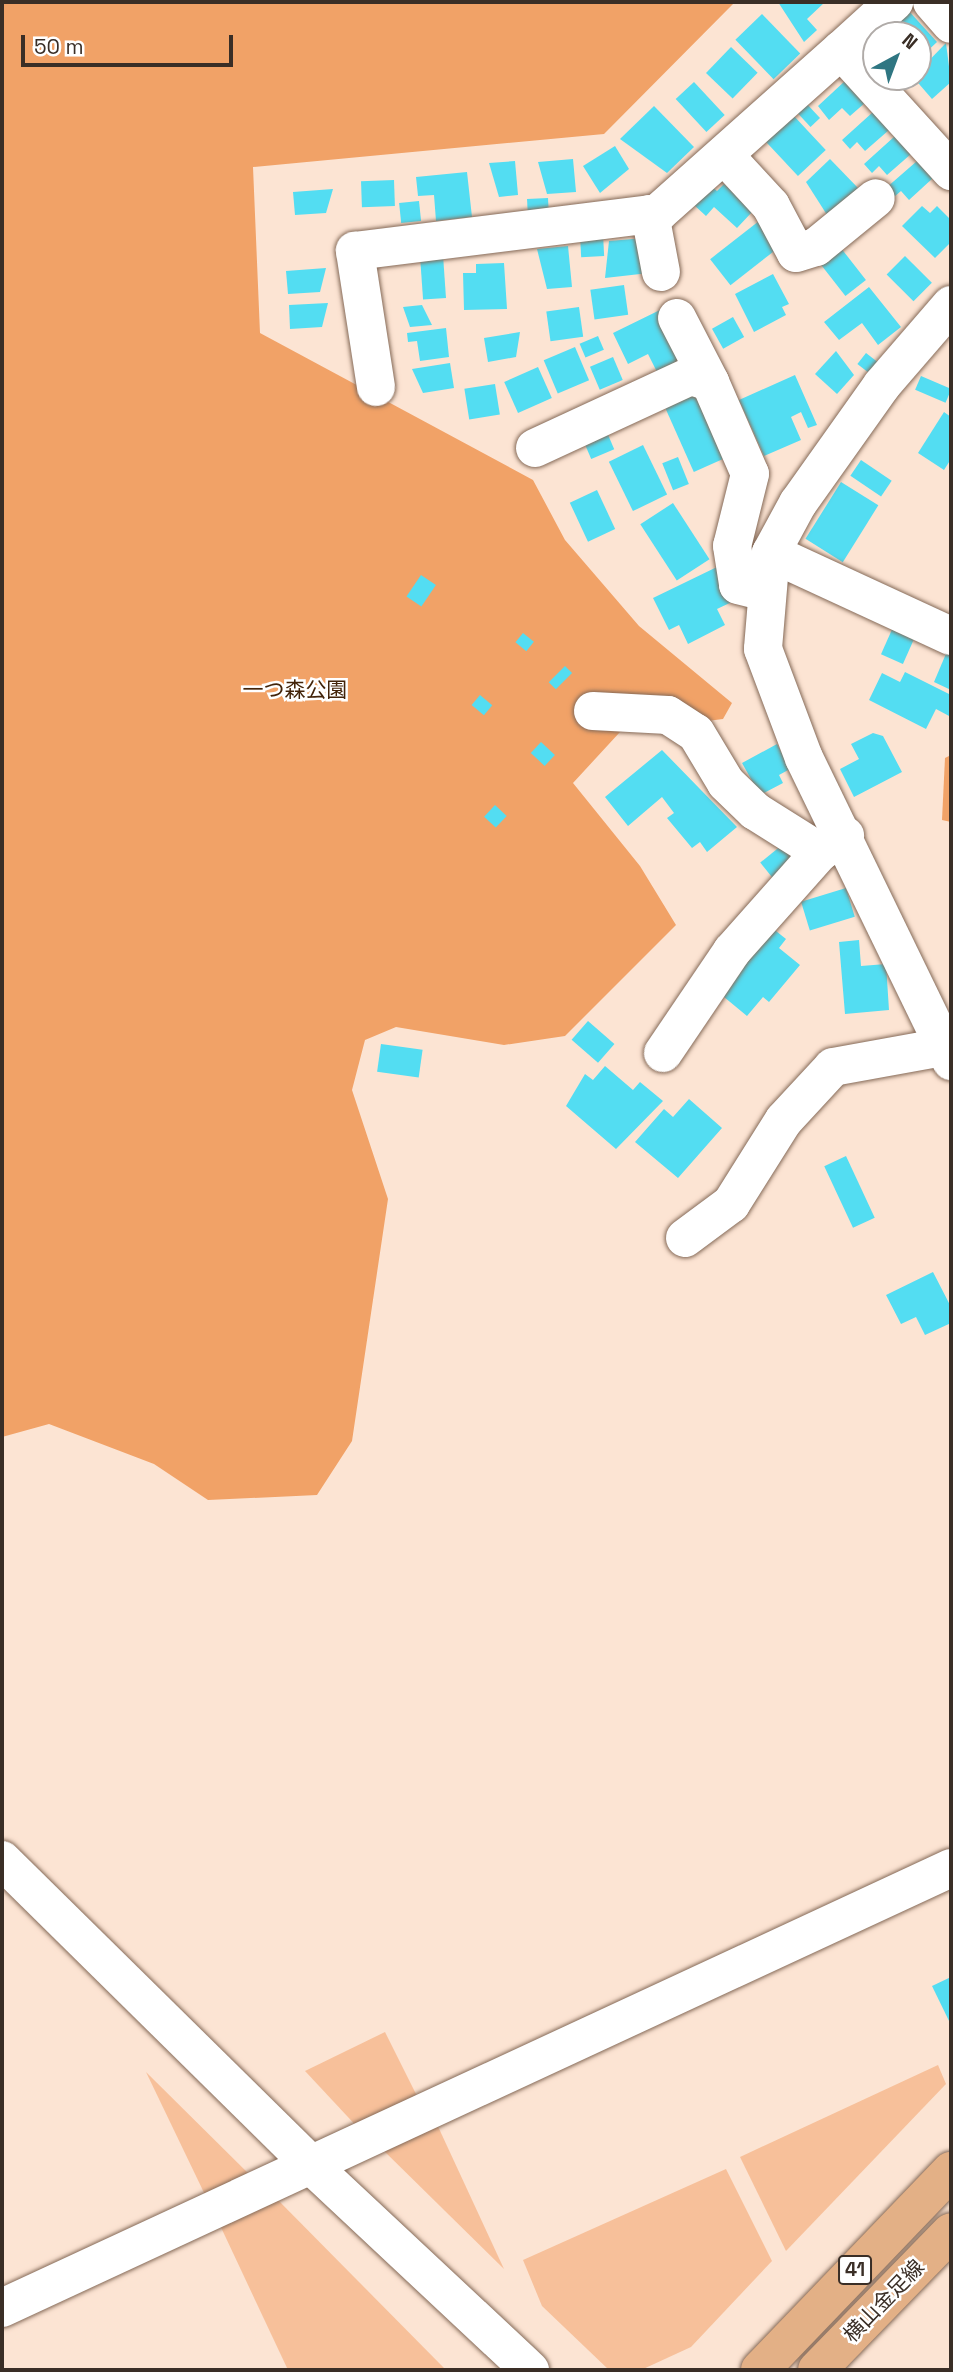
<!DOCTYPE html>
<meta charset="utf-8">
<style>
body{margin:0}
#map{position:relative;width:953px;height:2372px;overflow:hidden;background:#fce4d3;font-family:"Space Grotesk","Noto Sans JP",sans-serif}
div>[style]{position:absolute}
.green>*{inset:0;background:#f7c09a}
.forest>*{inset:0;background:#f1a267}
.building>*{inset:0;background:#53ddf2;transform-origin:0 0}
.roads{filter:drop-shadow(0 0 2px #856a58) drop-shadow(0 0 2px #856a58)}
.minor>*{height:38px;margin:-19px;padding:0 19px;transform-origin:19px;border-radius:19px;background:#fff}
.major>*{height:38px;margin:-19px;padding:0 19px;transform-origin:19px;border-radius:19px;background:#e3b086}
span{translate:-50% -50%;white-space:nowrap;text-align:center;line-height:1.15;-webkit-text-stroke:5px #fff;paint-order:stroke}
.shield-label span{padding:2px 5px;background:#fff;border:2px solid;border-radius:5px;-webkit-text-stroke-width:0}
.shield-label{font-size:19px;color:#3a2e26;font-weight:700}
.park-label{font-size:21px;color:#43240a}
.street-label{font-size:21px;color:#3a2e26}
.frame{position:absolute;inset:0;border:4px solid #3a2e26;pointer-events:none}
.north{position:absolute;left:862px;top:21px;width:70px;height:70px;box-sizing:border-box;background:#fff;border:2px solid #b0aba8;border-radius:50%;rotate:41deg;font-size:19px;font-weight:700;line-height:28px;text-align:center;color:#3a2e26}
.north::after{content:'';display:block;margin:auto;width:24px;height:32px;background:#2f7682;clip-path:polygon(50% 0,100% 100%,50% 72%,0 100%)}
.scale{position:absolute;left:21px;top:35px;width:212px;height:32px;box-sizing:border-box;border:4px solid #3a2e26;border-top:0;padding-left:9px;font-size:21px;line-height:24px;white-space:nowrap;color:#3a2e26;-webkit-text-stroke:5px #fff;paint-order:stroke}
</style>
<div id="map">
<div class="green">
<div style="clip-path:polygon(385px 2032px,420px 2102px,361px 2131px,305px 2071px)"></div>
<div style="clip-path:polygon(938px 2065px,946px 2084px,786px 2251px,740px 2157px)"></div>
<div style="clip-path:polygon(146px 2072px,255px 2180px,208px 2201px)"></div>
<div style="clip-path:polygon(435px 2120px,504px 2269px,381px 2148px)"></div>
<div style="clip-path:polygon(726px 2169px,772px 2261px,691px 2347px,641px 2370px,609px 2370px,542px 2306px,523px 2260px)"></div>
<div style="clip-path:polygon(274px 2196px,446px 2370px,288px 2370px,218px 2221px)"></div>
</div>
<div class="forest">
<div style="clip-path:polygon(2px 2px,735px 2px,604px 134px,253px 167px,260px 333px,533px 480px,565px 540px,639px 626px,732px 703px,723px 719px,620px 732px,573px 783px,640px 866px,676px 925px,565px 1036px,504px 1045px,396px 1027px,365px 1040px,352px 1090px,388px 1199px,352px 1441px,317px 1495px,208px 1500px,154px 1464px,49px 1424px,2px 1437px)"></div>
<div style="clip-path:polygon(951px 755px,951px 822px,942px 820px,945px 758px)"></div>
</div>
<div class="building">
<div style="clip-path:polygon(778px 2px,825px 2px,807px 19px,817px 30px,804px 42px)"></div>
<div style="clip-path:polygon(908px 10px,937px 42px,918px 60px,918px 35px,881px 35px)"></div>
<div style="left:762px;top:14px;width:55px;height:37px;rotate:46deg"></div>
<div style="clip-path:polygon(946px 43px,951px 82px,932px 99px,913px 77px)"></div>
<div style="left:731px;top:47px;width:37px;height:36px;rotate:44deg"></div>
<div style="clip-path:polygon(846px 80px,866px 102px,850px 116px,842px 108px,829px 120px,818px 106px)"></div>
<div style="left:694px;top:82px;width:45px;height:25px;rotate:47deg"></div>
<div style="left:805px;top:102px;width:22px;height:13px;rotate:47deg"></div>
<div style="clip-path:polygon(654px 106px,694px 147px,667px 173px,620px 139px)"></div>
<div style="clip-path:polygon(873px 112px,889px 130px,865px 151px,857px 142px,850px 149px,842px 140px)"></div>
<div style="left:793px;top:115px;width:48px;height:38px;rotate:47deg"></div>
<div style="clip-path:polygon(895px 136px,911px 154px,887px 175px,879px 166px,872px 173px,864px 164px)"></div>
<div style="clip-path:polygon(615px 146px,629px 169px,600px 193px,583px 166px)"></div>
<div style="clip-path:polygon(573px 159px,576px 192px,547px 194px,538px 162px)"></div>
<div style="clip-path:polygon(830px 159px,859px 189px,829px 218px,806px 182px)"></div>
<div style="clip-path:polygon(515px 161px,518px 195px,499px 197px,489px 163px)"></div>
<div style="clip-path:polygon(917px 161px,933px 178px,909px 200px,901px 191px,894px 197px,886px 188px)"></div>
<div style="clip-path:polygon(467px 172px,472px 217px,436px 221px,434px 195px,418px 196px,416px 177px)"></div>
<div style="left:394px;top:180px;width:26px;height:33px;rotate:88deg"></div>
<div style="clip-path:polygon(724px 184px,753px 211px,737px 228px,714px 207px,706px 216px,694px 205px,711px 186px,717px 191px)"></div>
<div style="clip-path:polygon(333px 189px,326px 213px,295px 215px,293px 192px)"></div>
<div style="left:548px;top:198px;width:18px;height:21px;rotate:87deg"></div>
<div style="left:419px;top:201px;width:20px;height:20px;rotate:84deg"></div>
<div style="clip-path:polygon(922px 206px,930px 213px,937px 206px,951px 220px,951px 242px,935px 258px,902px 226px)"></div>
<div style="left:759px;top:221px;width:33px;height:62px;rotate:52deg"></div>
<div style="left:603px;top:234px;width:22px;height:23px;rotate:87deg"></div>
<div style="clip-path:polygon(645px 238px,649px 273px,605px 278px,609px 241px)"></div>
<div style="left:837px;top:243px;width:47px;height:26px;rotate:52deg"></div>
<div style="clip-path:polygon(568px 246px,572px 287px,547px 289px,537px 249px)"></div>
<div style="left:443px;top:255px;width:43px;height:23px;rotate:86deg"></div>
<div style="left:905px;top:256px;width:38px;height:26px;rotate:45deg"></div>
<div style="clip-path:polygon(504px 263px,507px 309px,464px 310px,463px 273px,476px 273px,476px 264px)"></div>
<div style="clip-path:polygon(326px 268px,320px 292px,288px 294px,286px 271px)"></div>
<div style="clip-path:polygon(773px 274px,789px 304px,782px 307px,786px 315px,754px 332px,735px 294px)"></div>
<div style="left:624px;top:285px;width:30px;height:34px;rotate:82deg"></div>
<div style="clip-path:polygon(869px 287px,901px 327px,878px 345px,862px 323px,839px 340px,824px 322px)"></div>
<div style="clip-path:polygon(328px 303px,322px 327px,290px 329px,289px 305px)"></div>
<div style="clip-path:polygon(422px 305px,432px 325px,410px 327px,403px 307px)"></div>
<div style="left:579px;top:307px;width:30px;height:33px;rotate:82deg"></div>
<div style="clip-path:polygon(662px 309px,686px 359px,657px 372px,648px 354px,628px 364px,613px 333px)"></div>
<div style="left:733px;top:317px;width:23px;height:24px;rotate:61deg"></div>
<div style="clip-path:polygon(446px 328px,449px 357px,420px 361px,417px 341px,408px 342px,407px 333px)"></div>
<div style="clip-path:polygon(520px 332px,516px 357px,488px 362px,484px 338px)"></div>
<div style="left:598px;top:336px;width:15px;height:20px;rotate:67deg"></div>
<div style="left:575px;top:347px;width:36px;height:34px;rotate:67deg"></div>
<div style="clip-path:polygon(836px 351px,854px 375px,837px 394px,815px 374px)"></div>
<div style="left:866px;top:353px;width:18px;height:14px;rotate:38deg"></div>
<div style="left:613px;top:357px;width:25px;height:25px;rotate:67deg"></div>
<div style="clip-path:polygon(450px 363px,454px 388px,423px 393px,412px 369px)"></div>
<div style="left:538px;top:367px;width:34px;height:37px;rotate:66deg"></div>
<div style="clip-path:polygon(795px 375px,817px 425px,808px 428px,801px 412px,791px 417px,801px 440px,764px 456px,739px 400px)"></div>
<div style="left:921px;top:376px;width:33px;height:15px;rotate:23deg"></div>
<div style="left:495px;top:384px;width:31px;height:31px;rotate:81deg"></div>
<div style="left:703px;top:387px;width:74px;height:43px;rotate:66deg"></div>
<div style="clip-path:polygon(944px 412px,951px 417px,951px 459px,944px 470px,918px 453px)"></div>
<div style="left:606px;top:430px;width:21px;height:25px;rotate:67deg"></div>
<div style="left:643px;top:445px;width:55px;height:38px;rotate:64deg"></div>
<div style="left:678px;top:457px;width:29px;height:17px;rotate:68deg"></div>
<div style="left:861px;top:460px;width:37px;height:19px;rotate:34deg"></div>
<div style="left:841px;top:482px;width:44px;height:67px;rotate:32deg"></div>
<div style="left:597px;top:490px;width:43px;height:30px;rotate:65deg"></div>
<div style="left:673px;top:503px;width:67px;height:39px;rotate:57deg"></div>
<div style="clip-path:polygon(719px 566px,736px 600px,717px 609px,725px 625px,688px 644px,679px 625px,669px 630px,653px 598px)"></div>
<div style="left:421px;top:575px;width:18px;height:26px;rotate:34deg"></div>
<div style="left:894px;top:625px;width:24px;height:32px;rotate:24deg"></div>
<div style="left:523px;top:633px;width:14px;height:12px;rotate:39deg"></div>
<div style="clip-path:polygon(948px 649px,951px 650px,951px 690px,934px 682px)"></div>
<div style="left:565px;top:666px;width:10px;height:23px;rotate:45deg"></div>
<div style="clip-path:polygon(905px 672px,951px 695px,951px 717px,936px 709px,926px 729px,869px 700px,882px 673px,900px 682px)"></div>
<div style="left:480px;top:695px;width:16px;height:13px;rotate:40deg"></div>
<div style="clip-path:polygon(873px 733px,883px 736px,902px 772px,854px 797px,840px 769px,859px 759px,851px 744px)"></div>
<div style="left:541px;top:742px;width:19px;height:15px;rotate:43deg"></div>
<div style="clip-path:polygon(777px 744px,790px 769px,779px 775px,783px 783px,760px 795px,742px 763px)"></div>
<div style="clip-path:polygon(662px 750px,737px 827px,707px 852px,700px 842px,692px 848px,667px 818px,674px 813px,662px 797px,628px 826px,605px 797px)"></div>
<div style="left:495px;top:805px;width:16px;height:16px;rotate:43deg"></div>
<div style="left:782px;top:845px;width:22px;height:28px;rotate:51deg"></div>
<div style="left:846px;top:888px;width:30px;height:47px;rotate:73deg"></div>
<div style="clip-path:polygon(766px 923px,786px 939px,779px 948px,800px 965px,769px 1002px,763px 997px,747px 1016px,718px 992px)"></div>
<div style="clip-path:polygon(859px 940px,861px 966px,886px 964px,889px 1010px,845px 1014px,839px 942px)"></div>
<div style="left:588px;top:1021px;width:35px;height:25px;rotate:41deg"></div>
<div style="left:381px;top:1044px;width:42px;height:28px;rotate:8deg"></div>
<div style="clip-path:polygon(605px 1066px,633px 1090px,640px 1082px,663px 1101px,616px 1149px,566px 1106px,585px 1074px,593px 1080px)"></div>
<div style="clip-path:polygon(689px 1099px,722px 1128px,678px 1178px,635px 1142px,664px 1109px,673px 1117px)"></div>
<div style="left:846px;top:1156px;width:68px;height:24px;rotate:65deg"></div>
<div style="clip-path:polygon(933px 1272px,951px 1307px,951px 1323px,925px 1335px,916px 1317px,901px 1324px,886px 1295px)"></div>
<div style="clip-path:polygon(951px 1977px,951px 2025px,932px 1986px)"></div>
</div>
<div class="roads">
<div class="minor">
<div style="left:932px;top:2px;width:29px;rotate:49deg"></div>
<div style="left:841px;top:50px;width:72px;rotate:-42.2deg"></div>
<div style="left:724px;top:155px;width:69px;rotate:47.3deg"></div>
<div style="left:771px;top:206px;width:53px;rotate:62deg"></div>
<div style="left:796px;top:253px;width:21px;rotate:-17deg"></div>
<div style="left:816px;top:247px;width:77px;rotate:-39.2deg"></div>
<div style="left:650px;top:214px;width:59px;rotate:79.3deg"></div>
<div style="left:951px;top:305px;width:106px;rotate:130.8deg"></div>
<div style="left:882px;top:385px;width:145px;rotate:125.4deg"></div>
<div style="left:798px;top:503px;width:57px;rotate:118.4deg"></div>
<div style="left:771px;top:553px;width:96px;rotate:94.8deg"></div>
<div style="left:763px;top:649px;width:116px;rotate:69.4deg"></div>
<div style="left:804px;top:758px;width:337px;rotate:64.1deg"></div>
<div style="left:677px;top:318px;width:72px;rotate:62.7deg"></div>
<div style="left:376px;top:387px;width:138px;rotate:-98.8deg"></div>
<div style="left:355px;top:251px;width:305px;rotate:-7.1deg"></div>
<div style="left:658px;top:213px;width:245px;rotate:-41.7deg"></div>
<div style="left:841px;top:50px;width:164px;rotate:47.7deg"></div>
<div style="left:535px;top:448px;width:172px;rotate:-24.8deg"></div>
<div style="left:691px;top:376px;width:20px;rotate:18deg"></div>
<div style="left:710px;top:382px;width:100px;rotate:66.5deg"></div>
<div style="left:750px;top:474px;width:74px;rotate:104deg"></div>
<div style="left:732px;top:546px;width:39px;rotate:81deg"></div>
<div style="left:738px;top:585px;width:29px;rotate:14deg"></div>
<div style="left:771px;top:553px;width:198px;rotate:24.8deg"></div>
<div style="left:593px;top:711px;width:75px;rotate:3.1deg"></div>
<div style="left:668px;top:715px;width:33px;rotate:33deg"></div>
<div style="left:696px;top:733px;width:58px;rotate:59deg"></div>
<div style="left:726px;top:783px;width:40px;rotate:44deg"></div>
<div style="left:755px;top:811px;width:77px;rotate:32.2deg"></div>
<div style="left:663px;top:1053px;width:123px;rotate:-55.9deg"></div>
<div style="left:732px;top:951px;width:132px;rotate:-48.4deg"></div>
<div style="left:820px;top:852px;width:30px;rotate:-33deg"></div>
<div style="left:685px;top:1238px;width:57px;rotate:-36.5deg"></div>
<div style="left:731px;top:1204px;width:99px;rotate:-57.8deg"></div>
<div style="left:784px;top:1120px;width:72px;rotate:-47.2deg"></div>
<div style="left:833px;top:1067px;width:112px;rotate:-10.3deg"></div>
<div style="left:2px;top:1860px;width:438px;rotate:44.6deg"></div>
<div style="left:314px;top:2168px;width:296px;rotate:43.1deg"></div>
<div style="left:2px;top:2308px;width:1046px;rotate:-24.87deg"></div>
</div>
<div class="major">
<div style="left:760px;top:2370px;width:276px;rotate:-46.2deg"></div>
<div style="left:817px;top:2370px;width:192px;rotate:-45.8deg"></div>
</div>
</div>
<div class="shield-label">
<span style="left:855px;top:2270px">41</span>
</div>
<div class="park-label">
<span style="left:295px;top:690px">一つ森公園</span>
</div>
<div class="street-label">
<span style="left:884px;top:2301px;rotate:-46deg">横山金足線</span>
</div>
<div class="frame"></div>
<div class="north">N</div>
<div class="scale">50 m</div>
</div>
